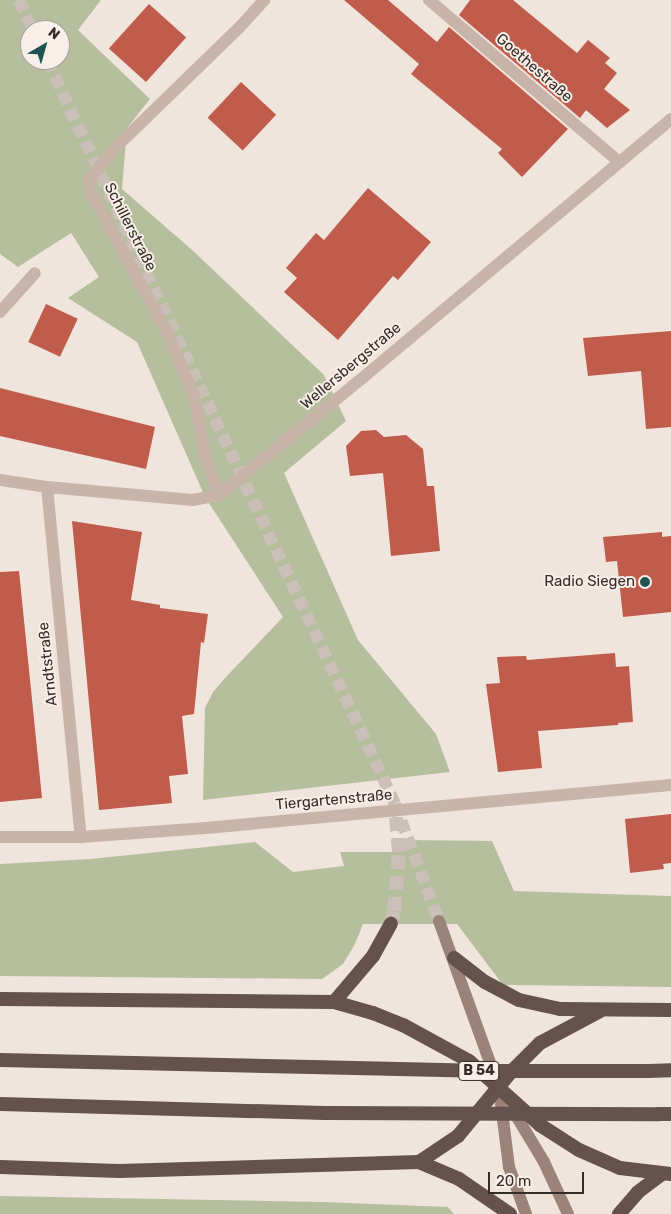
<!DOCTYPE html>
<meta charset="utf-8">
<style>
body{margin:0}
#map{position:relative;width:671px;height:1214px;overflow:hidden;background:#f0e5dc;font-family:Rubik,sans-serif}
div>[style]{position:absolute}
.green>*{inset:0;background:#b6bf9d}
.building>*{inset:0;background:#bf5c4b;transform-origin:0 0}
.secondary-tunnel>*{height:12px;margin-top:-6px;transform-origin:0;background:repeating-linear-gradient(90deg,#cbc0b8 0 12px,transparent 0 18px)}
.trunk-tunnel>*{height:14px;margin-top:-7px;transform-origin:0;background:repeating-linear-gradient(90deg,#cbc0b8 0 14px,transparent 0 21px)}
.minor>*{height:12px;margin:-6px;padding:0 6px;transform-origin:6px;border-radius:6px;background:#c8b4a8}
.tertiary>*{height:12px;margin:-6px;padding:0 6px;transform-origin:6px;border-radius:6px;background:#c8b4a8}
.secondary>*{height:12px;margin:-6px;padding:0 6px;transform-origin:6px;border-radius:6px;background:#9b837a}
.trunk>*{height:14px;margin:-7px;padding:0 7px;transform-origin:7px;border-radius:7px;background:#66524d}
.trunk-bridge>*{height:14px;margin:-7px;padding:0 7px;transform-origin:7px;border-radius:7px;background:#66524d}
.dots>*{width:14px;height:14px;translate:-50% -50%;box-sizing:border-box;border:2px solid #f8efe8;border-radius:50%}
span{translate:-50% -50%;white-space:nowrap;text-align:center;line-height:1.15;-webkit-text-stroke:4px #f8efe8;paint-order:stroke}
.shield-label span{padding:1px 4px;background:#f8efe8;border:1px solid;border-radius:4px;-webkit-text-stroke-width:0}
.shield-label{font-size:14px;color:#352b28;font-weight:700}
.street-label{font-size:15px;color:#352b28}
.poi-label{font-size:15px;color:#352b28}
.right{translate:-100% -50%;text-align:right}
.north{position:absolute;left:20px;top:20px;width:50px;height:50px;box-sizing:border-box;background:#f8efe8;border:1px solid #aaa19b;border-radius:50%;rotate:38deg;font-size:14px;font-weight:700;line-height:20px;text-align:center;color:#352b28}
.north::after{content:'';display:block;margin:auto;width:18px;height:22px;background:#205453;clip-path:polygon(50% 0,100% 100%,50% 72%,0 100%)}
.scale{position:absolute;left:488px;top:1172px;width:96px;height:22px;box-sizing:border-box;border:2px solid #352b28;border-top:0;padding-left:6px;font-size:15px;line-height:18px;white-space:nowrap;color:#352b28;-webkit-text-stroke:4px #f8efe8;paint-order:stroke}
</style>
<div id="map">
<div class="green">
<div style="clip-path:polygon(evenodd,0 0,101px 0,78px 30px,150px 99px,127px 128px,122px 189px,191px 249px,324px 375px,346px 421px,284px 473px,358px 640px,436px 734px,450px 772px,203px 800px,205px 708px,213px 692px,225px 678px,283px 617px,205px 497px,137px 342px,68px 298px,99px 277px,71px 233px,18px 267px,0 254px,0 0,30px 30px,60px 30px,60px 60px,30px 60px,30px 30px)"></div>
<div style="clip-path:polygon(404px 840px,492px 841px,514px 891px,671px 896px,671px 987px,503px 985px,457px 924px,363px 924px,355px 944px,343px 964px,322px 979px,0 976px,0 864px,90px 859px,255px 842px,293px 872px,344px 866px,340px 852px,395px 852px)"></div>
<div style="clip-path:polygon(0 1196px,324px 1202px,448px 1207px,454px 1214px,0 1214px)"></div>
</div>
<div class="building">
<div style="clip-path:polygon(344px 0,388px 0,437px 42px,449px 27px,568px 129px,522px 177px,498px 153px,502px 149px,411px 74px,419px 64px)"></div>
<div style="clip-path:polygon(470px 0,513px 0,577px 53px,588px 40px,610px 58px,605px 63px,617px 73px,604px 89px,630px 110px,607px 128px,586px 110px,580px 118px,459px 15px)"></div>
<div style="left:149px;top:4px;width:50px;height:60px;rotate:42deg"></div>
<div style="left:241px;top:82px;width:48px;height:49px;rotate:43deg"></div>
<div style="clip-path:polygon(368px 188px,431px 242px,398px 280px,393px 276px,338px 340px,284px 292px,297px 278px,286px 268px,316px 233px,324px 240px)"></div>
<div style="left:46px;top:304px;width:35px;height:42px;rotate:25deg"></div>
<div style="clip-path:polygon(671px 331px,671px 427px,646px 429px,641px 371px,588px 376px,583px 338px)"></div>
<div style="clip-path:polygon(0 388px,155px 427px,146px 469px,0 436px)"></div>
<div style="clip-path:polygon(376px 430px,384px 437px,406px 435px,423px 449px,427px 486px,434px 486px,440px 551px,391px 556px,383px 473px,350px 476px,346px 446px,361px 431px)"></div>
<div style="clip-path:polygon(72px 521px,142px 532px,131px 600px,160px 605px,160px 608px,208px 614px,204px 643px,201px 642px,194px 714px,182px 716px,188px 774px,169px 776px,172px 803px,99px 810px)"></div>
<div style="clip-path:polygon(662px 532px,662px 537px,671px 536px,671px 612px,623px 617px,617px 561px,606px 562px,603px 537px)"></div>
<div style="clip-path:polygon(19px 571px,42px 798px,0 802px,0 572px)"></div>
<div style="clip-path:polygon(615px 653px,616px 667px,629px 666px,633px 722px,618px 723px,618px 725px,538px 731px,542px 768px,498px 772px,486px 684px,500px 683px,497px 657px,526px 656px,527px 660px)"></div>
<div style="clip-path:polygon(671px 814px,671px 863px,663px 864px,664px 869px,630px 873px,625px 819px)"></div>
</div>
<div class="secondary-tunnel">
<div style="left:19px;top:0;width:33px;rotate:65deg"></div>
<div style="left:47px;top:60px;width:821px;rotate:64.93deg"></div>
<div style="left:395px;top:804px;width:125px;rotate:69.4deg"></div>
</div>
<div class="trunk-tunnel">
<div style="left:391px;top:924px;width:13px;rotate:-77deg"></div>
<div style="left:394px;top:911px;width:59px;rotate:-85.2deg"></div>
<div style="left:399px;top:852px;width:48px;rotate:-94.8deg"></div>
</div>
<div class="minor">
<div style="left:429px;top:0;width:248px;rotate:40.4deg"></div>
<div style="left:0;top:312px;width:52px;rotate:-48.1deg"></div>
<div style="left:47px;top:487px;width:352px;rotate:84.5deg"></div>
<div style="left:219px;top:495px;width:43px;rotate:-108.9deg"></div>
<div style="left:205px;top:454px;width:62px;rotate:-101.1deg"></div>
<div style="left:193px;top:393px;width:66px;rotate:-113.1deg"></div>
<div style="left:167px;top:332px;width:158px;rotate:-118.7deg"></div>
<div style="left:91px;top:193px;width:13px;rotate:-99deg"></div>
<div style="left:89px;top:180px;width:40px;rotate:-51deg"></div>
<div style="left:114px;top:149px;width:174px;rotate:-44.1deg"></div>
<div style="left:239px;top:28px;width:38px;rotate:-48deg"></div>
</div>
<div class="tertiary">
<div style="left:0;top:480px;width:48px;rotate:8.5deg"></div>
<div style="left:47px;top:487px;width:146px;rotate:5.1deg"></div>
<div style="left:192px;top:500px;width:27px;rotate:-10deg"></div>
<div style="left:219px;top:495px;width:190px;rotate:-39.2deg"></div>
<div style="left:366px;top:375px;width:398px;rotate:-40deg"></div>
<div style="left:0;top:837px;width:81px"></div>
<div style="left:81px;top:837px;width:125px;rotate:-4.1deg"></div>
<div style="left:206px;top:828px;width:467px;rotate:-5.3deg"></div>
</div>
<div class="secondary">
<div style="left:439px;top:921px;width:177px;rotate:70.2deg"></div>
<div style="left:499px;top:1088px;width:80px;rotate:82.8deg"></div>
<div style="left:509px;top:1167px;width:50px;rotate:70.1deg"></div>
<div style="left:511px;top:1107px;width:64px;rotate:59deg"></div>
<div style="left:544px;top:1162px;width:57px;rotate:65.2deg"></div>
</div>
<div class="trunk">
<div style="left:454px;top:958px;width:39px;rotate:38deg"></div>
<div style="left:485px;top:982px;width:38px;rotate:28deg"></div>
<div style="left:519px;top:1000px;width:42px;rotate:12.4deg"></div>
<div style="left:560px;top:1009px;width:111px;rotate:0.5deg"></div>
<div style="left:0;top:999px;width:334px;rotate:0.5deg"></div>
<div style="left:334px;top:1002px;width:41px;rotate:15.8deg"></div>
<div style="left:373px;top:1013px;width:32px;rotate:22deg"></div>
<div style="left:403px;top:1025px;width:75px;rotate:28.6deg"></div>
<div style="left:469px;top:1061px;width:96px;rotate:42deg"></div>
<div style="left:540px;top:1125px;width:46px;rotate:32.7deg"></div>
<div style="left:579px;top:1150px;width:45px;rotate:23.7deg"></div>
<div style="left:620px;top:1168px;width:51px;rotate:6.7deg"></div>
<div style="left:334px;top:1002px;width:60px;rotate:-49.7deg"></div>
<div style="left:373px;top:956px;width:37px;rotate:-61deg"></div>
<div style="left:0;top:1060px;width:311px;rotate:1.3deg"></div>
<div style="left:648px;top:1071px;width:23px;rotate:-2deg"></div>
<div style="left:0;top:1104px;width:325px;rotate:1.6deg"></div>
<div style="left:659px;top:1114px;width:12px"></div>
<div style="left:419px;top:1162px;width:47px;rotate:-33.7deg"></div>
<div style="left:458px;top:1136px;width:83px;rotate:-50.4deg"></div>
<div style="left:511px;top:1072px;width:41px;rotate:-45deg"></div>
<div style="left:540px;top:1043px;width:68px;rotate:-28.1deg"></div>
<div style="left:0;top:1167px;width:119px;rotate:1.9deg"></div>
<div style="left:119px;top:1171px;width:300px;rotate:-1.7deg"></div>
<div style="left:419px;top:1162px;width:43px;rotate:23deg"></div>
<div style="left:459px;top:1179px;width:62px;rotate:34.5deg"></div>
<div style="left:619px;top:1214px;width:29px;rotate:-49deg"></div>
<div style="left:638px;top:1192px;width:30px;rotate:-37deg"></div>
</div>
<div class="trunk-bridge">
<div style="left:311px;top:1067px;width:175px;rotate:1.3deg"></div>
<div style="left:486px;top:1071px;width:162px"></div>
<div style="left:325px;top:1113px;width:334px;rotate:0.2deg"></div>
</div>
<div class="dots">
<div style="left:645px;top:582px;background:#205453"></div>
</div>
<div class="shield-label">
<span style="left:479px;top:1071px">B 54</span>
</div>
<div class="street-label">
<span style="left:534px;top:68px;rotate:41deg">Goethestraße</span>
<span style="left:130px;top:227px;rotate:63deg">Schillerstraße</span>
<span style="left:351px;top:366px;rotate:-40deg">Wellersbergstraße</span>
<span style="left:48px;top:664px;rotate:-96deg">Arndtstraße</span>
<span style="left:334px;top:800px;rotate:-5deg">Tiergartenstraße</span>
</div>
<div class="poi-label">
<span class="right" style="left:635px;top:582px">Radio Siegen</span>
</div>
<div class="north">N</div>
<div class="scale">20 m</div>
</div>
